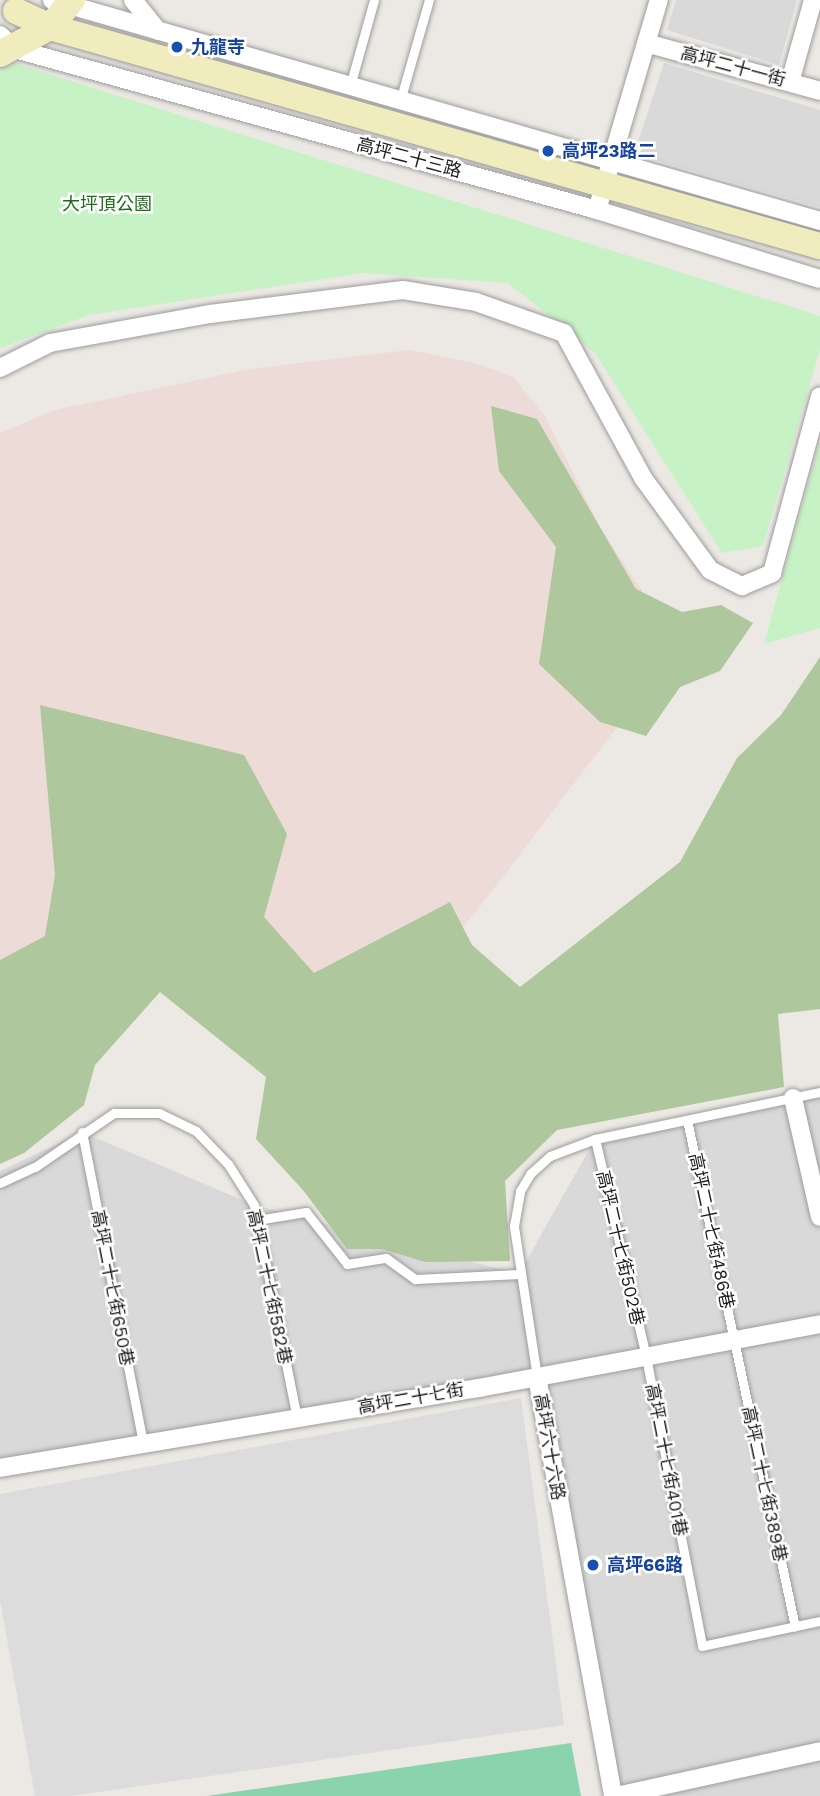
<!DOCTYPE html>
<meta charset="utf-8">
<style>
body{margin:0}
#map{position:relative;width:820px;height:1796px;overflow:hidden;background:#ece8e3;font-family:"Work Sans","Noto Sans TC",sans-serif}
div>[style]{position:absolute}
.residential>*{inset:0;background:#dad9da}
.military>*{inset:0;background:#eddbd8}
.forest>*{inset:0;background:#afc79d}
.park>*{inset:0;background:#c7f2c5}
.pitch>*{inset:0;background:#8ad3ad}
.parking>*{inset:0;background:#dcdcdc}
.roads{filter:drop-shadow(0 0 2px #9d9d9d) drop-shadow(0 0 2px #9d9d9d)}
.lane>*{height:9px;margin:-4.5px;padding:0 4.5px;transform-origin:4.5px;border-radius:4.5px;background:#fff}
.street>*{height:18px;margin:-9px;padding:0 9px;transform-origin:9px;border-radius:9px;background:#fff}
.secondary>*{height:26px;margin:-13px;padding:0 13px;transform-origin:13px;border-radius:13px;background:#f1ecbd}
.dots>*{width:19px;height:19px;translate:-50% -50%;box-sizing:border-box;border:4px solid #fff;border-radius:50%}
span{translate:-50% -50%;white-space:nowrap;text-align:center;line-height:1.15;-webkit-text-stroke:5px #fff;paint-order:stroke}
.transit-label{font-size:18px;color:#164399;font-weight:700}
.left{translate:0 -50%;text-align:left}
.street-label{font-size:18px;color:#1c1c1c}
.park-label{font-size:18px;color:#1d6d18}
</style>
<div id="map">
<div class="residential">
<div style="clip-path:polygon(676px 0,797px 0,779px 65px,667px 30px)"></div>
<div style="clip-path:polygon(664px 63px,820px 110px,820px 207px,634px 154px)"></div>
<div style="clip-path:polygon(820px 1090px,820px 1796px,614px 1796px,537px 1377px,0 1472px,0 1171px,82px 1132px,254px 1205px,519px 1274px,595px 1139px)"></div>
</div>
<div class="military">
<div style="clip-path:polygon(409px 350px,478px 364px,513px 377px,545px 416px,601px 529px,679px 646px,475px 913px,443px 949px,367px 1012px,196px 934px,0 1108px,0 433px,55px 410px,250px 369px)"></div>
</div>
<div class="forest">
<div style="clip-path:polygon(491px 406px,537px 419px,636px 589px,682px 612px,721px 605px,753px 623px,720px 671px,680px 687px,646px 736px,600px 722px,539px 664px,556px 547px,499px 471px)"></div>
<div style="clip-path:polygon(820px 657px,820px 1009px,778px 1014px,784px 1087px,557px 1130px,505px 1181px,510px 1261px,425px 1262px,382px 1249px,347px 1249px,303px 1190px,256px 1139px,266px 1077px,160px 992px,95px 1065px,84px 1105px,24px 1153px,0 1164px,0 960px,45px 936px,55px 875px,40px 705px,244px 755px,287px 834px,264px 917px,314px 973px,450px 902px,472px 945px,520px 987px,680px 862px,737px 758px,781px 715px)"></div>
</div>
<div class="park">
<div style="clip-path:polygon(14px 63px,820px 316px,820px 349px,763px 546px,722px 553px,595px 353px,508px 283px,363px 273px,89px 315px,0 348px,0 70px)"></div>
<div style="clip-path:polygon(820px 441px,820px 628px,764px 644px)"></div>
</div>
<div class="pitch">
<div style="clip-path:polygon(571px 1743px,581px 1796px,207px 1796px)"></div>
</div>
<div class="parking">
<div style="clip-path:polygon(521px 1398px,564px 1725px,71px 1796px,35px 1796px,0 1600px,0 1494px)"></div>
</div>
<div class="roads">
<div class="lane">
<div style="left:350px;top:86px;width:89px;rotate:-74.4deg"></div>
<div style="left:400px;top:101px;width:105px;rotate:-74deg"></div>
<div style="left:687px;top:1120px;width:518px;rotate:77.97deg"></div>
<div style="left:82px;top:1132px;width:318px;rotate:78.9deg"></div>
<div style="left:595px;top:1139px;width:224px;rotate:76.8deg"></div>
<div style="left:646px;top:1357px;width:294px;rotate:79deg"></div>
<div style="left:702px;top:1646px;width:121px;rotate:-12deg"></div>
<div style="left:0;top:1183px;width:38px;rotate:-25deg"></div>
<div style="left:35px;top:1167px;width:96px;rotate:-34.4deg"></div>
<div style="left:114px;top:1113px;width:45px"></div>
<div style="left:159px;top:1113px;width:41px;rotate:25.9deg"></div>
<div style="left:196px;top:1131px;width:46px;rotate:45.9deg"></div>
<div style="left:228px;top:1164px;width:49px;rotate:57.6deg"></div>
<div style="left:254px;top:1205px;width:217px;rotate:78.6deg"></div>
<div style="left:257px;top:1220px;width:50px;rotate:-9.3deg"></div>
<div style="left:306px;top:1212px;width:66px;rotate:51.7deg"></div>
<div style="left:347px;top:1264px;width:39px;rotate:-9deg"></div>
<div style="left:386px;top:1258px;width:36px;rotate:36deg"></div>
<div style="left:415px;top:1279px;width:105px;rotate:-2.7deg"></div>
<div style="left:537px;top:1377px;width:153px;rotate:-98.7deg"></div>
<div style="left:514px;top:1226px;width:36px;rotate:-80deg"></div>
<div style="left:520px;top:1191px;width:21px;rotate:-59deg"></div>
<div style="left:531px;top:1173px;width:25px;rotate:-42deg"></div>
<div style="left:550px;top:1156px;width:48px;rotate:-20.7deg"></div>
<div style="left:595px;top:1139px;width:230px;rotate:-11.8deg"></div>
</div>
<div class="street">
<div style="left:52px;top:0;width:799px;rotate:16.05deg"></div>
<div style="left:133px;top:0;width:40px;rotate:51deg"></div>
<div style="left:0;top:35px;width:21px;rotate:43deg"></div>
<div style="left:15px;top:49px;width:604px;rotate:15.46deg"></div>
<div style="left:597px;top:210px;width:233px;rotate:17.2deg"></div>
<div style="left:646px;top:43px;width:180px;rotate:15.4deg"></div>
<div style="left:790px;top:82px;width:85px;rotate:-74.3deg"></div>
<div style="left:597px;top:210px;width:219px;rotate:-73.6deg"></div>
<div style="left:0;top:368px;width:56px;rotate:-26.6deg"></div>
<div style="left:50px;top:343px;width:163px;rotate:-10.3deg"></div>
<div style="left:210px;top:314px;width:194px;rotate:-7.1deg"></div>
<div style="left:403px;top:290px;width:74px;rotate:9.3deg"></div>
<div style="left:476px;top:302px;width:93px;rotate:19.4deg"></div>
<div style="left:564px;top:333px;width:165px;rotate:61.4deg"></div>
<div style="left:643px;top:478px;width:114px;rotate:53.9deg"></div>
<div style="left:710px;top:570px;width:36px;rotate:27deg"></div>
<div style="left:742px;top:586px;width:33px;rotate:-23deg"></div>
<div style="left:772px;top:573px;width:183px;rotate:-74.8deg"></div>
<div style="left:793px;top:1098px;width:122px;rotate:77.2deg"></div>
<div style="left:537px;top:1377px;width:426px;rotate:79.7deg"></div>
<div style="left:0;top:1468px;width:486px;rotate:-9.5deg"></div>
<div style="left:479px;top:1388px;width:347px;rotate:-10.6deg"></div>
<div style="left:616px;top:1796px;width:209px;rotate:-12.4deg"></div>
</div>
<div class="secondary">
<div style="left:16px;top:11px;width:38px;rotate:25deg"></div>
<div style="left:50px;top:27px;width:801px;rotate:15.88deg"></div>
<div style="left:0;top:54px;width:57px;rotate:-28.4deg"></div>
<div style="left:50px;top:27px;width:35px;rotate:-51deg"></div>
</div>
</div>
<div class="dots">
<div style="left:177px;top:47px;background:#1a4fb4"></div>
<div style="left:548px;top:151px;background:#1a4fb4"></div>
<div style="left:593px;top:1565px;background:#1a4fb4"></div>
</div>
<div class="transit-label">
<span class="left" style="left:191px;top:47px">九龍寺</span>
<span class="left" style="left:562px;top:151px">高坪23路二</span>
<span class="left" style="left:607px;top:1565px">高坪66路</span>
</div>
<div class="street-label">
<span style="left:733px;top:67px;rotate:15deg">高坪二十一街</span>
<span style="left:409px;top:158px;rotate:15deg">高坪二十三路</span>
<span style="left:711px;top:1231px;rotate:78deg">高坪二十七街486巷</span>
<span style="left:620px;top:1248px;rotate:77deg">高坪二十七街502巷</span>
<span style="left:269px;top:1287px;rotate:78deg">高坪二十七街582巷</span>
<span style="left:112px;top:1288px;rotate:79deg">高坪二十七街650巷</span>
<span style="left:411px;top:1399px;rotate:-10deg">高坪二十七街</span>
<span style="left:549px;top:1447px;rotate:80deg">高坪六十六路</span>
<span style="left:666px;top:1460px;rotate:79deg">高坪二十七街401巷</span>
<span style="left:764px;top:1484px;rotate:78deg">高坪二十七街389巷</span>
</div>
<div class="park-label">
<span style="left:107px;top:204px">大坪頂公園</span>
</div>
</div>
